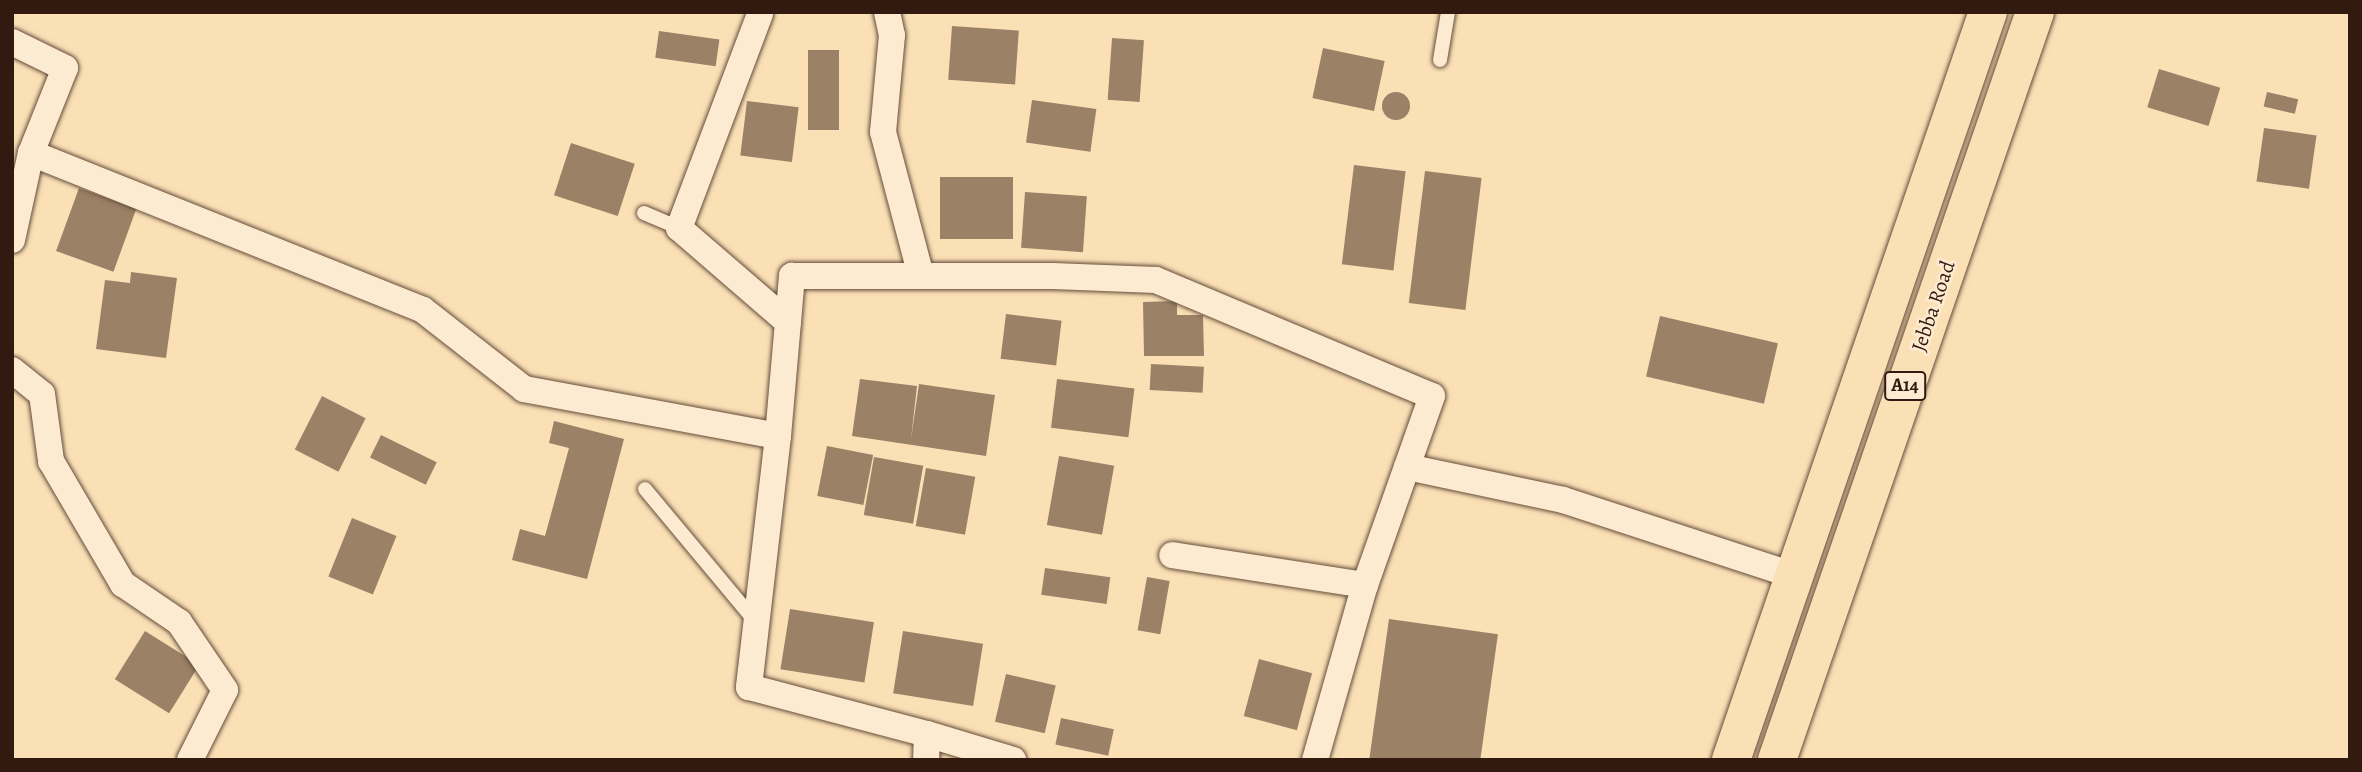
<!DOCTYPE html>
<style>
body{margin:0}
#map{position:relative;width:2362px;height:772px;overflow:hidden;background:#fbe0b6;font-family:Alegreya,serif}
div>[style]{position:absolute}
.building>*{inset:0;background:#9b8166;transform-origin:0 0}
.round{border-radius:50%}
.roads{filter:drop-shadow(0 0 2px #654c3a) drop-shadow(0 0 2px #654c3a)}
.service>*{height:14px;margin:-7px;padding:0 7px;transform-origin:7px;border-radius:7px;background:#fcebd0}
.minor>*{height:26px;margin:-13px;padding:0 13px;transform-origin:13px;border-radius:13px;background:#fcebd0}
.trunk>*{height:38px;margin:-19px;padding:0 19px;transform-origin:19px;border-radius:19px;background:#fbe0b6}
span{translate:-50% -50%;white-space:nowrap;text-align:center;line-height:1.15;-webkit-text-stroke:5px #fcebd0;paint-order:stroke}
.shield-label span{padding:2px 5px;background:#fcebd0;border:2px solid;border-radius:5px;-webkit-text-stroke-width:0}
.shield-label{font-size:19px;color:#331a10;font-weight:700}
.street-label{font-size:21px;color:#331a10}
.frame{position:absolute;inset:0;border:14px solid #331a10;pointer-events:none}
</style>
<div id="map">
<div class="building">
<div style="left:952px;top:26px;width:67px;height:54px;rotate:4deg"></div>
<div style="left:659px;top:31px;width:61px;height:27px;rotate:8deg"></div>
<div style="left:1112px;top:38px;width:32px;height:62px;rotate:4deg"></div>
<div style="left:1323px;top:48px;width:63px;height:51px;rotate:12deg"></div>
<div style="left:808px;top:50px;width:31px;height:80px"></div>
<div style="left:2159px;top:69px;width:64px;height:40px;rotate:17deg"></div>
<div style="left:2267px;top:92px;width:32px;height:15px;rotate:13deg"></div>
<div class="round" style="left:1382px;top:92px;width:28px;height:28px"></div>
<div style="left:1032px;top:100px;width:65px;height:43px;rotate:8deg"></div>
<div style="left:747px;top:101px;width:52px;height:55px;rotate:7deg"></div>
<div style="left:2264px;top:128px;width:53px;height:54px;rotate:8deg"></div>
<div style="left:571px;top:143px;width:67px;height:55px;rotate:18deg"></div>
<div style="left:1354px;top:165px;width:52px;height:100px;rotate:7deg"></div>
<div style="left:1425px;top:171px;width:57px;height:133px;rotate:7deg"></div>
<div style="left:940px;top:177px;width:73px;height:62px"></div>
<div style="left:79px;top:188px;width:61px;height:67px;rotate:20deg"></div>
<div style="left:1025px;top:192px;width:62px;height:56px;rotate:4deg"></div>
<div style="clip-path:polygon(131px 272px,177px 278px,166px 358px,96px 349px,105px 280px,130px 283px)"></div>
<div style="clip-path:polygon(1177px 301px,1177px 315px,1203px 315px,1204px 356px,1144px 356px,1143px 302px)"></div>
<div style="left:1006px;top:314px;width:56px;height:45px;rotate:7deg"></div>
<div style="left:1660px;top:316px;width:121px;height:62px;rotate:13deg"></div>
<div style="left:1151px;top:364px;width:53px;height:26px;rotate:3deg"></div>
<div style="clip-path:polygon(860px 379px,917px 386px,911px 439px,919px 384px,995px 395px,986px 456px,852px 436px)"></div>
<div style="left:1057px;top:379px;width:78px;height:49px;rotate:7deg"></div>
<div style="left:322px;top:396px;width:49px;height:60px;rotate:27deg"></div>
<div style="clip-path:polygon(554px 421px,624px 439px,587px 579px,512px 560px,520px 529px,545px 536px,569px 448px,549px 443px)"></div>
<div style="left:381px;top:435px;width:62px;height:25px;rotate:26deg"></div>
<div style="left:827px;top:446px;width:47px;height:51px;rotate:11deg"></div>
<div style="left:1059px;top:456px;width:56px;height:70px;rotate:10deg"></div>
<div style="left:874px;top:457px;width:50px;height:59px;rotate:10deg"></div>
<div style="left:926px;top:468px;width:50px;height:59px;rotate:10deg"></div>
<div style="left:352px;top:518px;width:48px;height:63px;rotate:22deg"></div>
<div style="left:1045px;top:568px;width:66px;height:27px;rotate:8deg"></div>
<div style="left:1147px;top:577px;width:23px;height:54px;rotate:10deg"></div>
<div style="left:790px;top:609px;width:85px;height:61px;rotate:9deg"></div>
<div style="left:1389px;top:619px;width:110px;height:142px;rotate:8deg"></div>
<div style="left:145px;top:631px;width:64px;height:57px;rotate:32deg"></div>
<div style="left:903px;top:631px;width:81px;height:63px;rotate:9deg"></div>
<div style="left:1259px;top:659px;width:55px;height:59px;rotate:15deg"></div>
<div style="left:1006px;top:674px;width:51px;height:49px;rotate:13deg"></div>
<div style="left:1061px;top:718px;width:54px;height:27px;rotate:12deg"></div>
</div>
<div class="roads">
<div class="service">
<div style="left:1440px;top:60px;width:49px;rotate:-80.5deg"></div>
<div style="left:644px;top:213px;width:38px;rotate:23deg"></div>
<div style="left:645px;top:489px;width:173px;rotate:50.2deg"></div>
</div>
<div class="minor">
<div style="left:887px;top:12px;width:24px;rotate:78deg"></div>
<div style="left:892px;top:35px;width:97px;rotate:95.3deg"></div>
<div style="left:883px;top:132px;width:149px;rotate:75.2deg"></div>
<div style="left:760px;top:14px;width:229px;rotate:110.7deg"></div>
<div style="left:679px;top:228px;width:144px;rotate:40.8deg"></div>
<div style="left:12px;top:42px;width:59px;rotate:26.1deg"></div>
<div style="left:65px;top:68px;width:92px;rotate:111.8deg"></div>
<div style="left:31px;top:153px;width:422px;rotate:21.8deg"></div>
<div style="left:423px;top:310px;width:128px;rotate:38deg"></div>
<div style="left:524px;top:389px;width:258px;rotate:10.5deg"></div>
<div style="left:778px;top:436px;width:161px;rotate:-85deg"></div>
<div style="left:792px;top:276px;width:261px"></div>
<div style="left:1053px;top:276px;width:103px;rotate:2.2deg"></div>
<div style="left:1156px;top:280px;width:299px;rotate:22.8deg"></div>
<div style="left:1432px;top:396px;width:201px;rotate:109.5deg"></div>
<div style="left:1365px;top:585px;width:195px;rotate:-171.2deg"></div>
<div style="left:12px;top:240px;width:89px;rotate:-77.7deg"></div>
<div style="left:12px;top:370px;width:38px;rotate:39deg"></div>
<div style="left:42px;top:394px;width:68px;rotate:82.3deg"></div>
<div style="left:51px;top:461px;width:143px;rotate:59.7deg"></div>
<div style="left:123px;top:584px;width:68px;rotate:34.2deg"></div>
<div style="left:179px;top:622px;width:82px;rotate:55.9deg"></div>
<div style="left:225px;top:690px;width:78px;rotate:116.6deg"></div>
<div style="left:778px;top:436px;width:253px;rotate:96.6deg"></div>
<div style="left:749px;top:687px;width:184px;rotate:14.8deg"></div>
<div style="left:927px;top:734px;width:26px;rotate:92deg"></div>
<div style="left:1407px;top:467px;width:159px;rotate:11.9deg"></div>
<div style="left:1563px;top:500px;width:245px;rotate:18.1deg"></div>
<div style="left:927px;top:734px;width:90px;rotate:16.8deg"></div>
<div style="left:1315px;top:760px;width:182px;rotate:-74.1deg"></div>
</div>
<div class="trunk">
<div style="left:1731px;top:760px;width:791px;rotate:-71.04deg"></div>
<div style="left:1777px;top:760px;width:791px;rotate:-70.97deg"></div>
</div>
</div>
<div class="shield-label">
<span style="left:1905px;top:386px">A14</span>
</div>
<div class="street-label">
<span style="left:1933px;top:306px;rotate:-71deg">Jebba Road</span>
</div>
<div class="frame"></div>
</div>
